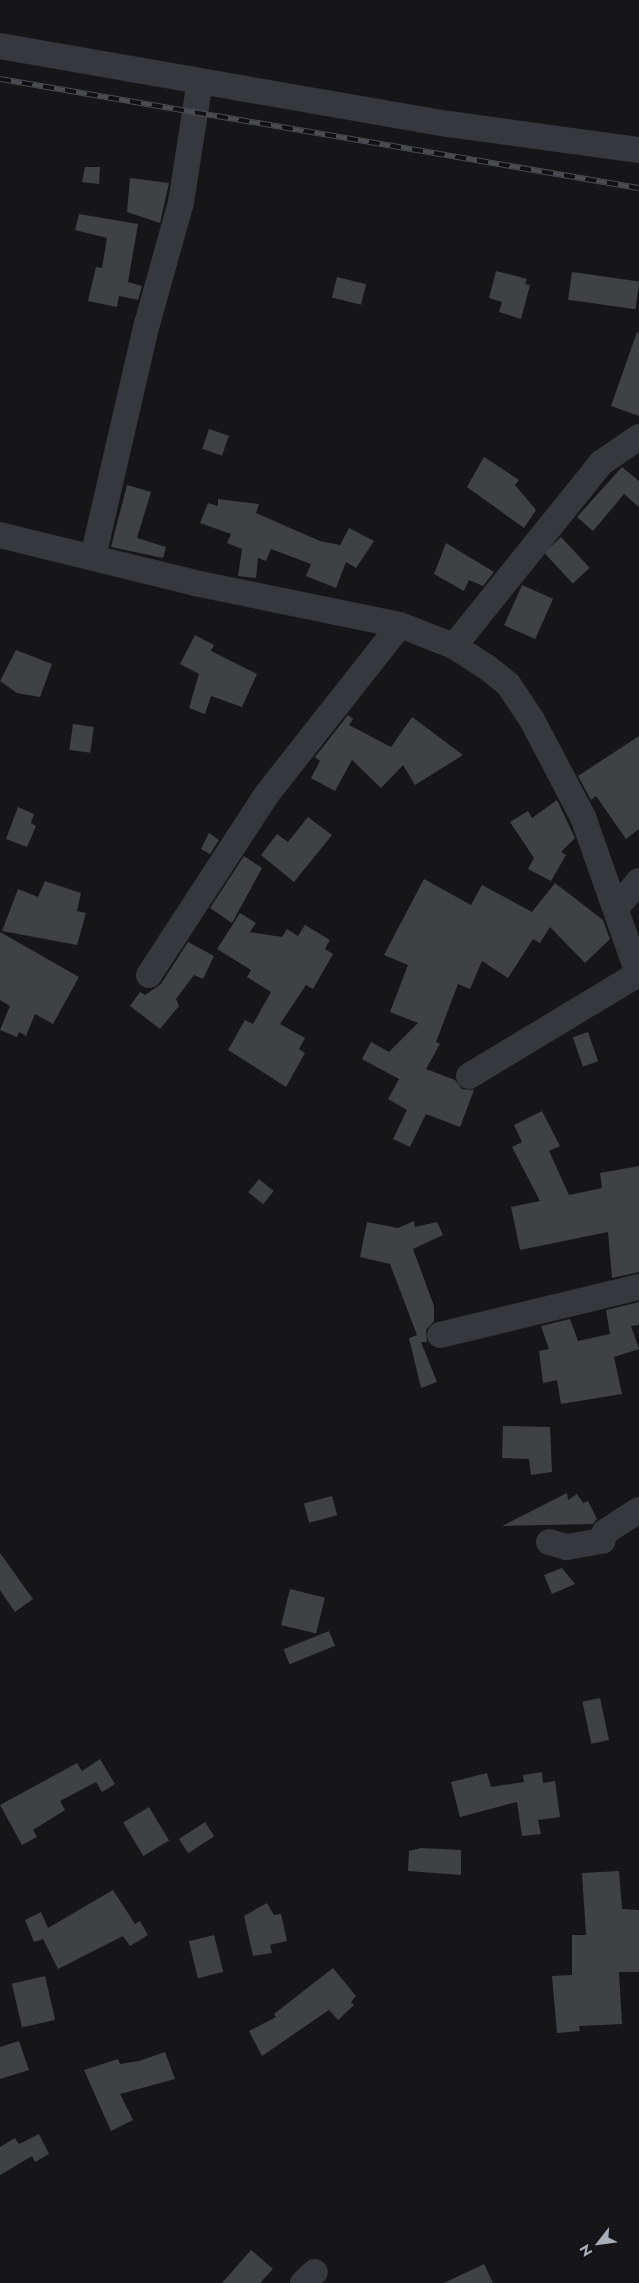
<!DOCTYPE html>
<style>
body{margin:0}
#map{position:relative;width:639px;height:2283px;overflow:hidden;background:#161618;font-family:Jost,sans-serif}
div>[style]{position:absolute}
.building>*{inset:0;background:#404145;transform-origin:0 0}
.minor>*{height:26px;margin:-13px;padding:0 13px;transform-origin:13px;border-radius:13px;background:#37383d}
.rail>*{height:5.5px;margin-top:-2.75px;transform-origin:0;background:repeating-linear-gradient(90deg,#111113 0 11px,#4a4c52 0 22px);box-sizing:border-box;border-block:1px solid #4a4c52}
span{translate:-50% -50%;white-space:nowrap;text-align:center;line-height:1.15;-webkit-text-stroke:4.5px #111113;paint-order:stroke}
.north{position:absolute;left:574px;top:2218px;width:50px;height:50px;-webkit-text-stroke:4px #111113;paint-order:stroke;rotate:240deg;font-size:14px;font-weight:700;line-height:20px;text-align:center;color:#a8adb8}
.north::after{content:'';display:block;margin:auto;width:18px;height:22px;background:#a8adb8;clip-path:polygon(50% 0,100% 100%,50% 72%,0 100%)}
</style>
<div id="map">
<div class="building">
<div style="clip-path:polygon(85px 167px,100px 167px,99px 184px,82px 182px)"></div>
<div style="clip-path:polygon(130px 178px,169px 183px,160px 223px,127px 212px)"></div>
<div style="clip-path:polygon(79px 214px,138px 224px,128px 282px,142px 286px,138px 300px,119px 296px,117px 307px,88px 301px,96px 267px,102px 268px,107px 238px,75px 230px)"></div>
<div style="clip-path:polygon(496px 271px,527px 279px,525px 284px,530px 285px,521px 319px,499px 312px,502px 302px,489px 298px)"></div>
<div style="left:572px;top:272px;width:68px;height:28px;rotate:8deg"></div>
<div style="left:337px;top:277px;width:30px;height:21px;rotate:14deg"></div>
<div style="clip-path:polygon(637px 332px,639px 333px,639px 416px,611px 406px)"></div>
<div style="left:209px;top:429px;width:21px;height:21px;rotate:19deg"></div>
<div style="clip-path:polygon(484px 457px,519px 480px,515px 485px,536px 510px,524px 528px,467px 487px)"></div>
<div style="clip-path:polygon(622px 467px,639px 481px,639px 507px,624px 494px,593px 531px,577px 517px)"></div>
<div style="clip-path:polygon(127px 485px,151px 492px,137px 538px,166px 547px,163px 558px,111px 547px)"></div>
<div style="clip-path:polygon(218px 499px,259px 504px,256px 513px,320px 541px,340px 545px,349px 528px,374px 541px,356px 568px,346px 562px,336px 588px,306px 576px,311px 564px,271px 549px,266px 561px,258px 558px,256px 578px,238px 576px,242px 549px,227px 543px,231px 534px,200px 523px,208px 503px,218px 506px)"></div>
<div style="left:561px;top:537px;width:42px;height:23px;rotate:47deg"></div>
<div style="clip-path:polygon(446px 543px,494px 572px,483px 586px,469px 580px,464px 591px,434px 574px)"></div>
<div style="left:522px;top:585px;width:34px;height:44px;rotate:24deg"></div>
<div style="clip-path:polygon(195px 635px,214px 645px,211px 651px,257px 674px,242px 707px,211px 696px,205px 714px,189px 708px,199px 674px,180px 664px)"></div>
<div style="clip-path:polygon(16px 650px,52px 664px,40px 697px,17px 693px,0 681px)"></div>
<div style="clip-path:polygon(348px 715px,353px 719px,349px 725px,391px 747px,412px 717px,463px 755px,415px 785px,403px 765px,381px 788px,352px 760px,335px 791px,311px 778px,320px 761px,315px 757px)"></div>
<div style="left:73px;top:724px;width:21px;height:26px;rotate:8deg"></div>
<div style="clip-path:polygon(639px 736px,639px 829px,626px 839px,596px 796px,591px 800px,578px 776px)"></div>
<div style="clip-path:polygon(557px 800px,575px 838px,561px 852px,566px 855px,551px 881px,528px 869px,534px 858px,510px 822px,528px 811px,532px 818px)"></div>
<div style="clip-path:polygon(18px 807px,34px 814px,31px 823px,36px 826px,27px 847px,6px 839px)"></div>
<div style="clip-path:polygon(308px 817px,332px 835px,294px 882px,261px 855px,277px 834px,288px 842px)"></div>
<div style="clip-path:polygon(209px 833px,219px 840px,210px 854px,201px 849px)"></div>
<div style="clip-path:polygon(244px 856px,262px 868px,232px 923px,210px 908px)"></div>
<div style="clip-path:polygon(424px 879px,471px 905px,482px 885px,532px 912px,555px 883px,603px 920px,610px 939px,585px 963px,550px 927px,540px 943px,533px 939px,508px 978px,482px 961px,470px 989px,458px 984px,436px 1042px,440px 1044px,426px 1069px,455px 1080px,462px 1089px,474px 1090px,460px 1127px,426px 1114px,410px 1147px,393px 1139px,407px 1110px,388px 1099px,399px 1079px,362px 1059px,371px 1042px,389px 1052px,418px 1023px,390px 1012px,408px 965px,384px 955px)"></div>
<div style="clip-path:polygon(45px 881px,81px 893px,77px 911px,86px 913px,77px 945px,2px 931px,18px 889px,38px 897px)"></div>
<div style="clip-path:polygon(240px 913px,256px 923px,250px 932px,282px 937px,287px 929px,298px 936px,305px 925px,330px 940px,325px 949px,333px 954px,313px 989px,306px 985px,280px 1024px,305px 1038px,299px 1049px,305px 1053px,286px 1087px,228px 1050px,245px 1020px,253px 1024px,271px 992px,247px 977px,251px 970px,217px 949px)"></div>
<div style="clip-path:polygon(0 932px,79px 977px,53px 1024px,35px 1014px,26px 1036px,19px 1032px,17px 1037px,0 1030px,10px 1006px,0 1000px)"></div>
<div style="clip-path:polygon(188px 942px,214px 956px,203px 979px,194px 975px,176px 999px,179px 1006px,160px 1029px,130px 1006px,140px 992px,145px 995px,161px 984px)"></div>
<div style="left:588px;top:1032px;width:31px;height:16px;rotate:71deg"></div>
<div style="clip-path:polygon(542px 1111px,560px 1146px,549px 1151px,569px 1195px,602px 1188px,600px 1173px,639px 1166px,639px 1272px,612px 1278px,608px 1232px,520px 1250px,511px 1207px,540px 1201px,512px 1147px,522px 1142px,514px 1125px)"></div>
<div style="left:259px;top:1179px;width:19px;height:17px;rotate:39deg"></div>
<div style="clip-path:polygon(414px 1221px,415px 1227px,437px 1222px,443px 1235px,413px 1249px,434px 1306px,434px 1321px,426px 1330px,427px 1342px,421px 1342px,437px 1382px,421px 1388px,409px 1338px,417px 1335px,390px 1264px,360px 1257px,367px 1222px,398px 1228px)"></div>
<div style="clip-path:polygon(639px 1302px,639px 1325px,631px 1326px,639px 1349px,614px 1357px,622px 1394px,561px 1404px,557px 1380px,543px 1383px,539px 1351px,549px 1349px,541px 1326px,570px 1319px,578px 1341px,610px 1334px,606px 1310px)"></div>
<div style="clip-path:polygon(503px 1426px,550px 1427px,552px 1472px,531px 1475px,529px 1459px,502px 1458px)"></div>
<div style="clip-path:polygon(567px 1493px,568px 1500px,577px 1494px,583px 1503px,588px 1501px,597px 1519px,593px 1524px,502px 1526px)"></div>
<div style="left:332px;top:1496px;width:20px;height:29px;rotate:75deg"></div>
<div style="clip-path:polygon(0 1553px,33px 1599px,15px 1612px,0 1590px)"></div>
<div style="clip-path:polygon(562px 1568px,575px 1584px,552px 1594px,544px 1575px)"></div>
<div style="left:290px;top:1589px;width:36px;height:37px;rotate:14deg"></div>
<div style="left:329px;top:1631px;width:16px;height:49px;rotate:68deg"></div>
<div style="left:600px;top:1698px;width:43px;height:18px;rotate:78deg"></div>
<div style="clip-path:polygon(100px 1759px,115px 1784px,102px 1792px,96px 1782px,60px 1801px,65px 1810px,33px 1830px,37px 1837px,22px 1845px,0 1805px,77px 1763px,82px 1771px)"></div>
<div style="clip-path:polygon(542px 1772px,543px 1783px,555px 1781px,560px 1817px,538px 1820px,541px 1834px,522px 1836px,517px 1802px,460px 1817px,451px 1782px,487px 1773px,491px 1787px,524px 1782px,523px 1775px)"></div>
<div style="left:149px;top:1807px;width:39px;height:30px;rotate:59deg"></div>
<div style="left:205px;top:1822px;width:17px;height:31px;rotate:57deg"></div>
<div style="clip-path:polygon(421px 1848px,461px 1850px,461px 1875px,408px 1871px,409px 1851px)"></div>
<div style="clip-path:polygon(619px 1871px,622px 1909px,639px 1910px,639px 1972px,619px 1972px,622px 2024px,579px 2026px,580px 2031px,557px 2033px,552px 1976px,572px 1975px,572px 1935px,586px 1935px,582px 1873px)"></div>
<div style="clip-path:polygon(113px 1890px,135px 1924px,140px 1921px,148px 1935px,130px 1946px,123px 1936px,58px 1969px,43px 1939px,34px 1942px,25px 1920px,41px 1912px,48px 1928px)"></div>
<div style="clip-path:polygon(267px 1903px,274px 1915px,281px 1914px,287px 1941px,270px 1945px,272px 1953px,253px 1956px,244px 1916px)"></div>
<div style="left:214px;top:1935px;width:38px;height:26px;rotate:76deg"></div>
<div style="clip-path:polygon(333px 1968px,356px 1996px,351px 2002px,354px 2005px,338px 2020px,329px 2010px,262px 2056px,249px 2031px,276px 2017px,274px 2014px)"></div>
<div style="left:45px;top:1976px;width:45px;height:34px;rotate:77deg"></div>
<div style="clip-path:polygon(19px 2041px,29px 2070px,0 2079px,0 2047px)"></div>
<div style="clip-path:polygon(165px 2052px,175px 2079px,120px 2094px,133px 2120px,111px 2131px,84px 2070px,118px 2059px,120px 2064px,139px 2061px)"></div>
<div style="clip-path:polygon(39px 2134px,49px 2154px,35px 2162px,32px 2156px,0 2175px,0 2147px,15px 2138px,19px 2144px)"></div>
<div style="clip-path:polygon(251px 2250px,273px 2269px,260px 2283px,222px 2283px)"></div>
<div style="clip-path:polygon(484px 2264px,493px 2283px,444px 2283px)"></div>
</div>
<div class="minor">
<div style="left:0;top:46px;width:456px;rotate:9.9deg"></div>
<div style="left:449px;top:124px;width:192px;rotate:7.8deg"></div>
<div style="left:0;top:535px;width:201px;rotate:13.8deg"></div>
<div style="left:195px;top:583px;width:209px;rotate:11.6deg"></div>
<div style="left:400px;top:625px;width:58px;rotate:21.3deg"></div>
<div style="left:454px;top:646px;width:40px;rotate:32.9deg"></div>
<div style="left:488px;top:668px;width:26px;rotate:39deg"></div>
<div style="left:508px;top:684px;width:43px;rotate:56.3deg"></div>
<div style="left:532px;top:720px;width:110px;rotate:62.3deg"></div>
<div style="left:583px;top:817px;width:169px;rotate:70.6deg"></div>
<div style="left:93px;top:557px;width:239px;rotate:-77deg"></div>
<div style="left:147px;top:324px;width:127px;rotate:-74.4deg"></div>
<div style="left:181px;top:202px;width:122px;rotate:-81.1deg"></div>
<div style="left:454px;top:646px;width:235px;rotate:-51.2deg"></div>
<div style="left:601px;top:463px;width:46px;rotate:-34.4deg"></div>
<div style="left:617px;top:907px;width:34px;rotate:-50deg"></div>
<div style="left:149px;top:975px;width:216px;rotate:-56.9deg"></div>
<div style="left:267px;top:794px;width:215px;rotate:-51.8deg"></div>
<div style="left:469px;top:1076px;width:197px;rotate:-31.1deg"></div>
<div style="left:440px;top:1335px;width:205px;rotate:-13.6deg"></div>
<div style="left:549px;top:1542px;width:19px;rotate:16deg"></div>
<div style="left:567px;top:1547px;width:36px;rotate:-10deg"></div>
<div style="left:602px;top:1541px;width:9px;rotate:-72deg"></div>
<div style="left:605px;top:1532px;width:40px;rotate:-32.9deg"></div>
<div style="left:303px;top:2283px;width:16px;rotate:-43deg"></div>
</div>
<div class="rail">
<div style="left:0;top:79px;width:648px;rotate:9.68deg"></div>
</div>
<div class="north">N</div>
</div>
